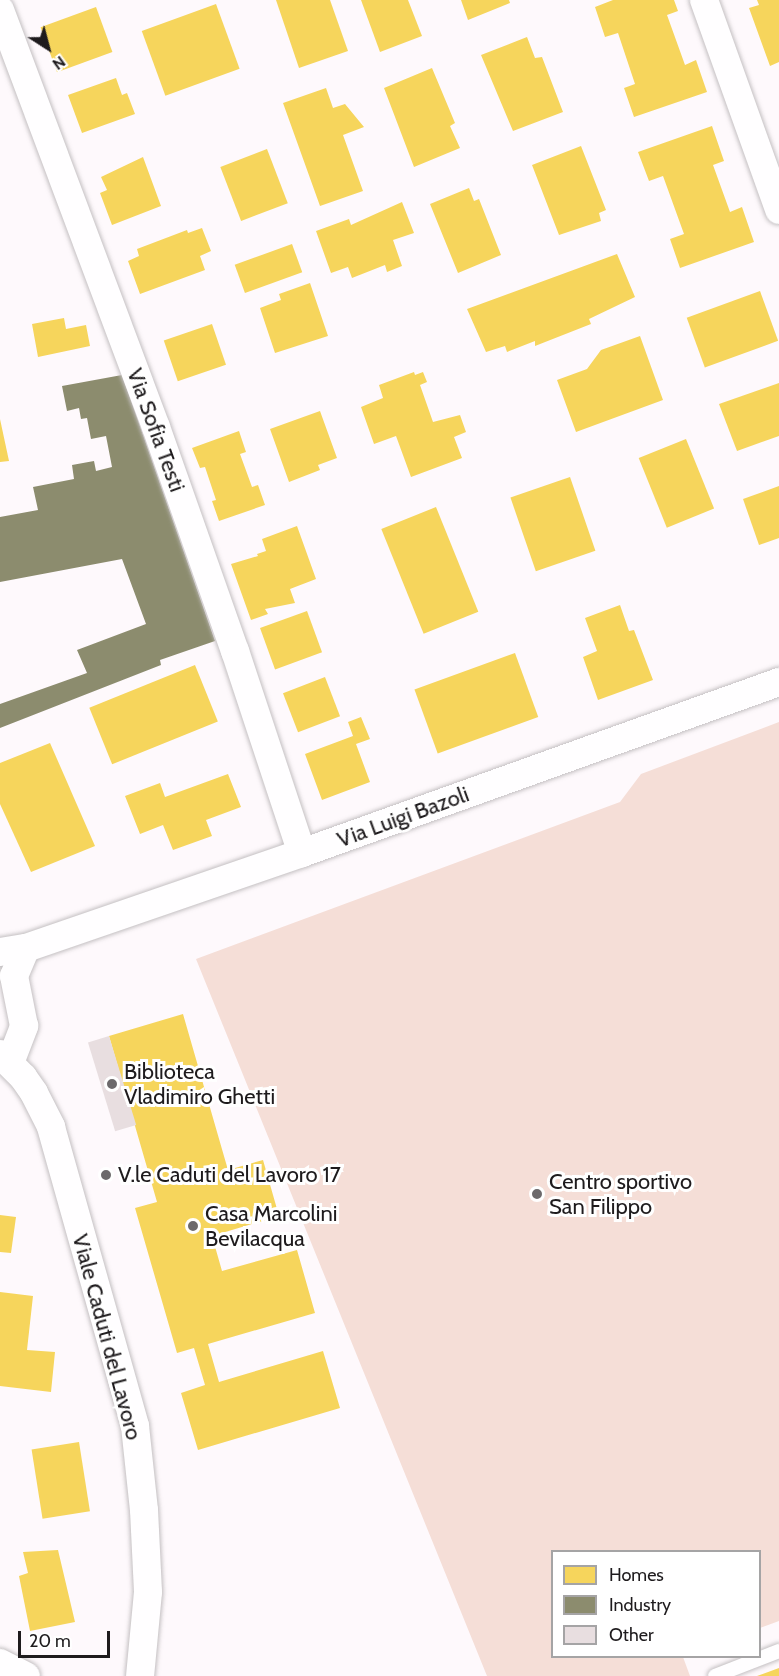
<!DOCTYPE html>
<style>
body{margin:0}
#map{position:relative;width:779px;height:1676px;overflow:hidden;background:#fef9fc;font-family:Cabin,sans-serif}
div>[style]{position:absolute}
.green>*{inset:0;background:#f5ded7}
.homes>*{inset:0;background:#f6d55c;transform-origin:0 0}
.industry>*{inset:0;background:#8c8c6e}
.building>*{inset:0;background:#e8dee0;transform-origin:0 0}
.roads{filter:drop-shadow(0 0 2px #c4c0c2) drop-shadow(0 0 2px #c4c0c2)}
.service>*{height:14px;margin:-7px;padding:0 7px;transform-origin:7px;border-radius:7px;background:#fffeff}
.minor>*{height:28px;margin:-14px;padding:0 14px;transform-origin:14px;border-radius:14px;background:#fffeff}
.dots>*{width:16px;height:16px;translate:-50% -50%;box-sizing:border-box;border:3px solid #fff;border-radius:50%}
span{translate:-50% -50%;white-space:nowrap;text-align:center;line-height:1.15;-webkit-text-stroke:6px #fff;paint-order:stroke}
.street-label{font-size:22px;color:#1e1b1d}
.poi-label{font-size:22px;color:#1e1b1d}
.left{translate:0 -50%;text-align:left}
.legend{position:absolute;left:551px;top:1550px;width:210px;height:108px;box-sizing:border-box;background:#fff;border:2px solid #a5a4a5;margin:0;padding:8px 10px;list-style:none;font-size:18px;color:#1e1b1d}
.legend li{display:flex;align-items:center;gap:12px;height:30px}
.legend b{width:30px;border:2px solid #a5a4a5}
.north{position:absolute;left:18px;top:18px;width:60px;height:60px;-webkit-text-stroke:4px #fff;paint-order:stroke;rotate:144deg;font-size:16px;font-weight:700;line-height:24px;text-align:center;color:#1e1b1d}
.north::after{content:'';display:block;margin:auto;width:21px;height:27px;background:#1e1b1d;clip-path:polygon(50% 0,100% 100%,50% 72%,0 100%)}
.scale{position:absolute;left:18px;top:1631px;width:92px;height:27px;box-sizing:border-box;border:3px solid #1e1b1d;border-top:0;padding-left:8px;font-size:18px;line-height:21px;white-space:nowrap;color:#1e1b1d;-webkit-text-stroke:4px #fff;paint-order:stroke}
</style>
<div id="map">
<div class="green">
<div style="clip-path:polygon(779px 722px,779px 1621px,760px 1628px,760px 1552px,552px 1552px,552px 1656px,683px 1657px,690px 1676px,487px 1676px,196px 959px,620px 802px,641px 774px)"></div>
</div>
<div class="homes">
<div style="clip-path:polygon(276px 0,330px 0,348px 51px,299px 68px)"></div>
<div style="clip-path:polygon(361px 0,408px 0,422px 36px,380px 52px)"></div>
<div style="clip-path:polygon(461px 0,509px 0,510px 3px,468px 20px)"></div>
<div style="clip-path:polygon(613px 0,674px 0,678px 11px,667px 15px,685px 65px,696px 60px,707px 92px,634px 117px,624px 88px,635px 84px,618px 33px,605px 37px,595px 7px)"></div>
<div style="clip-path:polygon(757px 0,779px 0,779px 62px,770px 66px,749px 8px,759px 5px)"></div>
<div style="left:216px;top:4px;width:69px;height:79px;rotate:70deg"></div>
<div style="left:96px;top:7px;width:48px;height:59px;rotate:70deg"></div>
<div style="clip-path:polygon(527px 37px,535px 58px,542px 57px,563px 112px,513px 131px,481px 55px)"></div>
<div style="clip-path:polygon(432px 68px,455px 123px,450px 126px,460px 148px,414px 167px,384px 88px)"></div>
<div style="clip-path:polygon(116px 78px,122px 95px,127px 93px,135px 114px,82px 133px,68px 95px)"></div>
<div style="clip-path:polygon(326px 88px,333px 108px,345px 104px,364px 127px,343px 135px,363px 191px,320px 206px,283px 103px)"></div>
<div style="clip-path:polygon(712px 126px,724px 161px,713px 165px,730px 212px,742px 207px,754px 242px,680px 268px,670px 239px,684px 234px,663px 176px,649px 181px,638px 152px)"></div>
<div style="clip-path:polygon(581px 146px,606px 210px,599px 213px,601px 221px,559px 235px,532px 165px)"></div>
<div style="left:267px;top:149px;width:58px;height:50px;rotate:69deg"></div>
<div style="clip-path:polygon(143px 157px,161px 206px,112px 225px,100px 193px,107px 190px,101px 177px)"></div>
<div style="clip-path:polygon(469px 188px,474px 201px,479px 199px,501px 255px,458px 273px,430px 204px)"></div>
<div style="clip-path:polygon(402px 202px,414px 233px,393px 240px,402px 266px,387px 272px,385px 265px,352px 278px,348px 267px,331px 273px,316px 231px,349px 219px,351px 225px)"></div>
<div style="clip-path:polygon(202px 228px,211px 251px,200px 256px,205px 270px,140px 294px,128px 261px,139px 256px,137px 249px,187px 230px,188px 233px)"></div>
<div style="left:292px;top:244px;width:30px;height:61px;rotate:70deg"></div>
<div style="clip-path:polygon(617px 254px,635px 297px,589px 319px,591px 324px,535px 346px,535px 341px,507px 352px,505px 346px,486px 352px,467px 309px)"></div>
<div style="clip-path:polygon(310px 283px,328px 336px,275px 353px,260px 308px,281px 300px,279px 294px)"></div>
<div style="left:760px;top:291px;width:53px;height:78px;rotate:70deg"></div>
<div style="clip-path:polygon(64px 318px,66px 329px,86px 325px,90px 346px,38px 357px,32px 324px)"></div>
<div style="left:212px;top:324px;width:43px;height:51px;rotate:71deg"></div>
<div style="clip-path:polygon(640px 336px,663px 400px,576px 432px,557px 380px,587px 369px,601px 350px)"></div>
<div style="clip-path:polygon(414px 372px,415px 375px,423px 372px,427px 382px,420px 385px,433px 422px,460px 415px,466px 432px,454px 437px,462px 458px,411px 477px,396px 436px,374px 444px,361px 407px,383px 398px,379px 385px)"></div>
<div style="clip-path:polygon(779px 383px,779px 436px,737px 451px,719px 404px)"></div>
<div style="clip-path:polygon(320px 411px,337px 458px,318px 465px,320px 470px,289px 482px,270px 429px)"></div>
<div style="clip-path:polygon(0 419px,9px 461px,0 462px)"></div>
<div style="clip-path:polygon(239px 431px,246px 452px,240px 454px,252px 487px,258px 485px,265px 505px,219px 521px,212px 501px,216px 500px,205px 467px,200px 468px,192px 448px)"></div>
<div style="left:686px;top:439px;width:75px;height:51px;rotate:68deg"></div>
<div style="left:570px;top:477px;width:78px;height:63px;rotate:71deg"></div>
<div style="clip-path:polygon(779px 486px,779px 538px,759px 545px,743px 499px)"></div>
<div style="left:436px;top:507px;width:113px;height:59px;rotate:68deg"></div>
<div style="clip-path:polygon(297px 526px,316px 579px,290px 589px,295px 603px,265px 609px,268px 614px,251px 620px,231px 564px,258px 556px,257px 554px,266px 551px,262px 539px)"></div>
<div style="clip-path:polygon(620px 605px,629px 631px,634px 630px,653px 680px,598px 700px,583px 657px,597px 651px,585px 618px)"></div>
<div style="left:307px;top:611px;width:44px;height:50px;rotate:70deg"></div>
<div style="left:515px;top:653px;width:68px;height:107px;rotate:70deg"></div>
<div style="left:195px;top:665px;width:61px;height:114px;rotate:68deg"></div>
<div style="left:325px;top:677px;width:42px;height:45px;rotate:69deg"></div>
<div style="clip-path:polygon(361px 717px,370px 739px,356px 744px,370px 782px,322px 800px,305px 754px,353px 736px,348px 722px)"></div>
<div style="clip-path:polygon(50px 743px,95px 846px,31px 872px,0 804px,0 763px)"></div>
<div style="clip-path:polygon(228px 774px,241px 807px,206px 820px,212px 836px,173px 850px,163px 825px,140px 834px,125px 796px,160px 783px,165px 797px)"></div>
<div style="clip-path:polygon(183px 1014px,228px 1170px,263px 1160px,279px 1216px,212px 1236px,222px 1271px,297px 1250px,315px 1313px,208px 1344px,219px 1382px,323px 1351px,340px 1408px,198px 1450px,181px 1393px,205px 1385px,194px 1348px,177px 1353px,135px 1208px,157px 1202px,109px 1036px)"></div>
<div style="clip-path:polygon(0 1215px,16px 1217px,11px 1253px,0 1252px)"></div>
<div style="clip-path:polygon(0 1292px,33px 1296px,27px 1350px,55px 1352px,51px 1392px,0 1386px)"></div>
<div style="left:79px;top:1442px;width:70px;height:48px;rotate:81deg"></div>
<div style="clip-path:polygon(58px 1550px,75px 1622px,30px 1631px,19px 1576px,28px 1573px,23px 1552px)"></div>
<div style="clip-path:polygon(779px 1668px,779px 1676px,757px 1676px)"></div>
</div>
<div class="industry">
<div style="clip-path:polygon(122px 375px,215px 641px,160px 660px,161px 665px,0 728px,0 704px,87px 673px,77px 650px,146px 624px,122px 559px,0 582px,0 517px,38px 510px,33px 487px,74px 479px,72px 465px,94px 461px,96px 471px,112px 467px,106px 436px,91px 439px,87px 418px,81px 419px,79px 408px,67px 411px,62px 386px)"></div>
</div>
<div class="building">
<div style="left:109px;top:1036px;width:93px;height:22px;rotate:73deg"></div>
</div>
<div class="roads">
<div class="service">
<div style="left:715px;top:1676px;width:69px;rotate:-21.3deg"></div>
</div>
<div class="minor">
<div style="left:704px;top:0;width:223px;rotate:70.3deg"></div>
<div style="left:0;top:10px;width:445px;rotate:69.5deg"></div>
<div style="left:156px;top:427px;width:238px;rotate:70.6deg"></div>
<div style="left:235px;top:651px;width:213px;rotate:71.7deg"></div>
<div style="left:0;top:952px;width:26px;rotate:-9deg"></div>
<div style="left:26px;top:948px;width:292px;rotate:-19deg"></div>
<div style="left:302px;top:853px;width:507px;rotate:-19.72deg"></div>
<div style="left:0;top:1054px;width:33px;rotate:45deg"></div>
<div style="left:23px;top:1077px;width:19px;rotate:55deg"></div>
<div style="left:34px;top:1093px;width:38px;rotate:63deg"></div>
<div style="left:51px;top:1127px;width:311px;rotate:74.3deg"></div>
<div style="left:135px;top:1426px;width:84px;rotate:83.9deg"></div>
<div style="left:144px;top:1510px;width:82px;rotate:87.2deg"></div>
<div style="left:148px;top:1592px;width:84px;rotate:95.4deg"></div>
<div style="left:10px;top:1063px;width:40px;rotate:-69deg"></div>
<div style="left:24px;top:1026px;width:51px;rotate:-101.3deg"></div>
<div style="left:14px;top:976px;width:30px;rotate:-67deg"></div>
<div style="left:0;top:1663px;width:29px;rotate:27deg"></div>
</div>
</div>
<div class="dots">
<div style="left:112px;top:1084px;background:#6c696b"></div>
<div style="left:106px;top:1175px;background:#6c696b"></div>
<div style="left:537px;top:1194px;background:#6c696b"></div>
<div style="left:193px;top:1226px;background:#6c696b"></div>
</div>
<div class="street-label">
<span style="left:156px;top:430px;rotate:70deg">Via Sofia Testi</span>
<span style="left:403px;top:817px;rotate:-20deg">Via Luigi Bazoli</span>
<span style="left:107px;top:1337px;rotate:75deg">Viale Caduti del Lavoro</span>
</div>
<div class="poi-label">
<span class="left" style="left:124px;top:1084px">Biblioteca<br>Vladimiro Ghetti</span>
<span class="left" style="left:118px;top:1175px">V.le Caduti del Lavoro 17</span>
<span class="left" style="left:549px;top:1194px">Centro sportivo<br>San Filippo</span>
<span class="left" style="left:205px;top:1226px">Casa Marcolini<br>Bevilacqua</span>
</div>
<ul class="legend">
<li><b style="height:16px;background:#f6d55c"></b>Homes</li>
<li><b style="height:16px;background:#8c8c6e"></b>Industry</li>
<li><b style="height:16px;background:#e8dee0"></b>Other</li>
</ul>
<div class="north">N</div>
<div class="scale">20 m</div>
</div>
